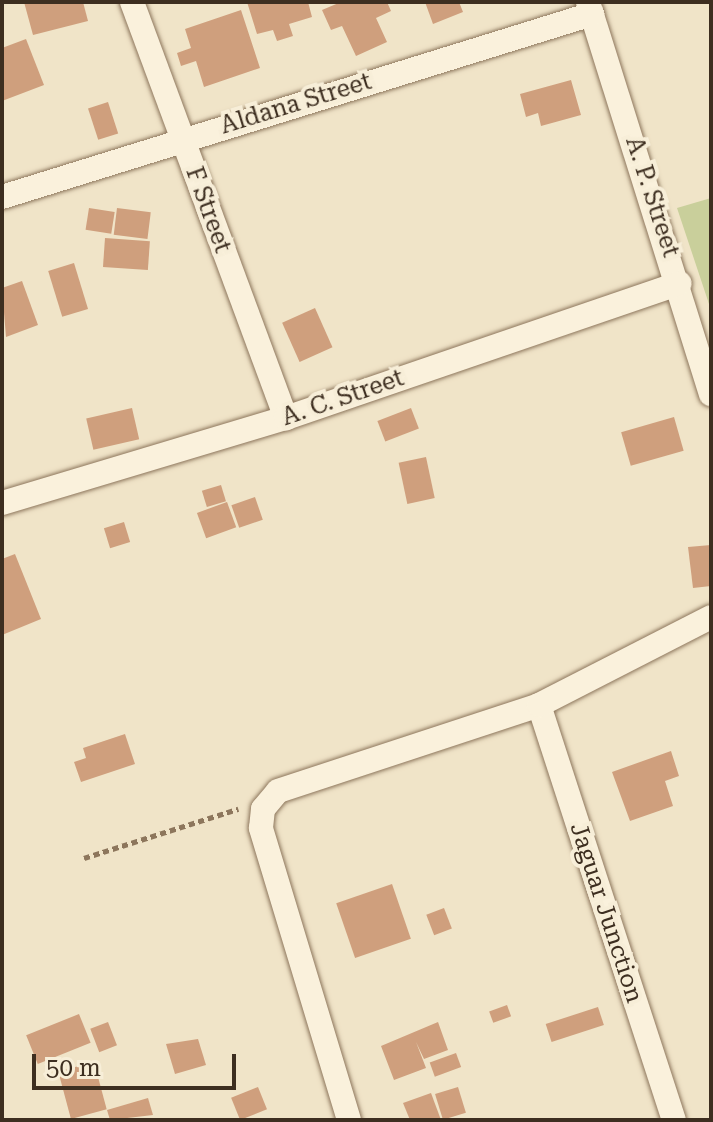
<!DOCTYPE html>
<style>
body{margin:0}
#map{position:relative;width:713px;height:1122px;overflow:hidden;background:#f0e4c8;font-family:"Roboto Serif",serif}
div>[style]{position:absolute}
.green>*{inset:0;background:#c9cf9b}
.building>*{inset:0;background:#cf9f7d;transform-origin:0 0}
.path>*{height:5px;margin-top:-2.5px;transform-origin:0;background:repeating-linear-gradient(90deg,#8d765c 0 6px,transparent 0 10px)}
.roads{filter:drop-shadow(0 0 2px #8d765c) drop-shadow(0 0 2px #8d765c)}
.minor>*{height:24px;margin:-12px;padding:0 12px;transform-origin:12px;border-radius:12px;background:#faf1dc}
span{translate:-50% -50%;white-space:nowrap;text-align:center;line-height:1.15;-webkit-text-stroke:8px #f7eed8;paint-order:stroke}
.street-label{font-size:24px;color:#3d2e20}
.frame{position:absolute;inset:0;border:4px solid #3d2e20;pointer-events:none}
.scale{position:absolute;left:32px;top:1054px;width:204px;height:36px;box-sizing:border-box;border:4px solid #3d2e20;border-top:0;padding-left:10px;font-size:24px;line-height:28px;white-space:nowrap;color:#3d2e20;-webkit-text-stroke:6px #f7eed8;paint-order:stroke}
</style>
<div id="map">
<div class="green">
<div style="clip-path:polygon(711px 198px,711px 310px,677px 208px)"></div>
</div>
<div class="building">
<div style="clip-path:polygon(24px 2px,83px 2px,88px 21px,33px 35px)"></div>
<div style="clip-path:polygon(247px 2px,308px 2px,312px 17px,289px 24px,293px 36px,277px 41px,273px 30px,257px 34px)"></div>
<div style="clip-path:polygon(341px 2px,387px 2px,391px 11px,376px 18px,387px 42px,356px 56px,342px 26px,331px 30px,322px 10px)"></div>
<div style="clip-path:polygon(425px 2px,459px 2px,463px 12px,433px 24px)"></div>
<div style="clip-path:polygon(241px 10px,260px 68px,204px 87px,196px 61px,181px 66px,177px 53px,191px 48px,185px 29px)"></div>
<div style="clip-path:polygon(26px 39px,44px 85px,2px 101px,2px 48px)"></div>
<div style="clip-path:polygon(571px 80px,581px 115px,541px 126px,538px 113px,526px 117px,520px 94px)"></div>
<div style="left:108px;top:102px;width:33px;height:21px;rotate:72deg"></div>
<div style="left:89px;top:208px;width:26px;height:22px;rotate:9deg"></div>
<div style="left:117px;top:208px;width:34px;height:27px;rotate:7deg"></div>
<div style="left:105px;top:238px;width:45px;height:29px;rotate:4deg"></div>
<div style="left:74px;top:263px;width:48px;height:27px;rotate:73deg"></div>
<div style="clip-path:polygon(22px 281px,38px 325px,6px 337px,2px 288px)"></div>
<div style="left:315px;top:308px;width:43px;height:36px;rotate:66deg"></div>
<div style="left:132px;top:408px;width:32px;height:47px;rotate:77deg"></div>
<div style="left:411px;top:408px;width:22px;height:36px;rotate:69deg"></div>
<div style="left:674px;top:417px;width:35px;height:55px;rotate:74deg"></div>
<div style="left:426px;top:457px;width:42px;height:28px;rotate:78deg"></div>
<div style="left:221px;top:485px;width:17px;height:20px;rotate:73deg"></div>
<div style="left:255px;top:497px;width:24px;height:25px;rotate:71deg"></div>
<div style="left:227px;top:502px;width:27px;height:32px;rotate:70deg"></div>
<div style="left:124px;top:522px;width:21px;height:21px;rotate:73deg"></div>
<div style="clip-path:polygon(711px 545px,711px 586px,693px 588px,688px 547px)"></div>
<div style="clip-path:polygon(15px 554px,41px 619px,2px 635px,2px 559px)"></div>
<div style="clip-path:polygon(125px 734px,135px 764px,81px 782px,74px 762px,86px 758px,83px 748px)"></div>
<div style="clip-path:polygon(671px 751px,679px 776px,665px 781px,673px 806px,630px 821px,612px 772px)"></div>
<div style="left:392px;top:884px;width:58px;height:59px;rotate:71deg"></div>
<div style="left:444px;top:908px;width:22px;height:19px;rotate:69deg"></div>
<div style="left:507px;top:1005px;width:12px;height:19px;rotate:70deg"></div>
<div style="left:598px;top:1007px;width:19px;height:55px;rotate:72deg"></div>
<div style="left:79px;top:1014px;width:31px;height:57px;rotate:68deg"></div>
<div style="left:108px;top:1022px;width:25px;height:19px;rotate:69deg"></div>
<div style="clip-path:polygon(438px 1022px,448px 1050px,424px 1059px,416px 1042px,426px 1068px,394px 1080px,381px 1046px)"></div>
<div style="clip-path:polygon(198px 1039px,206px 1065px,175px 1074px,166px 1044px)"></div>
<div style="left:456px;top:1053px;width:15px;height:28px;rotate:70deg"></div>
<div style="left:94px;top:1062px;width:49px;height:37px;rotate:75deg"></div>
<div style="left:258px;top:1087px;width:24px;height:29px;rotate:68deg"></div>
<div style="left:458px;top:1087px;width:27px;height:24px;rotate:73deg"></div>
<div style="clip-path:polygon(431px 1093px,441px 1120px,410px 1120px,403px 1103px)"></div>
<div style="clip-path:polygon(148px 1098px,153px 1115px,110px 1120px,107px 1110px)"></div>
</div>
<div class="path">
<div style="left:84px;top:858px;width:162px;rotate:-17.7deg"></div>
</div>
<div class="roads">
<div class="minor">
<div style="left:132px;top:2px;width:444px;rotate:69.7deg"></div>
<div style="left:588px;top:2px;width:411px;rotate:72.6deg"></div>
<div style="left:2px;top:197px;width:618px;rotate:-17.23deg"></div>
<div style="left:2px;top:503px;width:296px;rotate:-16.7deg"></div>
<div style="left:286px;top:418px;width:416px;rotate:-18.9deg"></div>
<div style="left:539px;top:705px;width:436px;rotate:72deg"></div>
<div style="left:349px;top:1120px;width:305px;rotate:-106.8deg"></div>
<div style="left:261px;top:828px;width:19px;rotate:-84deg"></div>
<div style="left:263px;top:809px;width:23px;rotate:-50deg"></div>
<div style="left:278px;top:791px;width:275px;rotate:-18.2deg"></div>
<div style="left:539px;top:705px;width:193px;rotate:-27.1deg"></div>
</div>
</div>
<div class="street-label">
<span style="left:296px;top:104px;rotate:-17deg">Aldana Street</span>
<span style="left:652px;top:197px;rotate:72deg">A. P. Street</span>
<span style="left:208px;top:210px;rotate:70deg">F Street</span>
<span style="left:343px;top:398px;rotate:-19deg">A. C. Street</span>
<span style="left:606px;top:913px;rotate:72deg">Jaguar Junction</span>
</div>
<div class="frame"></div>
<div class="scale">50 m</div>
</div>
